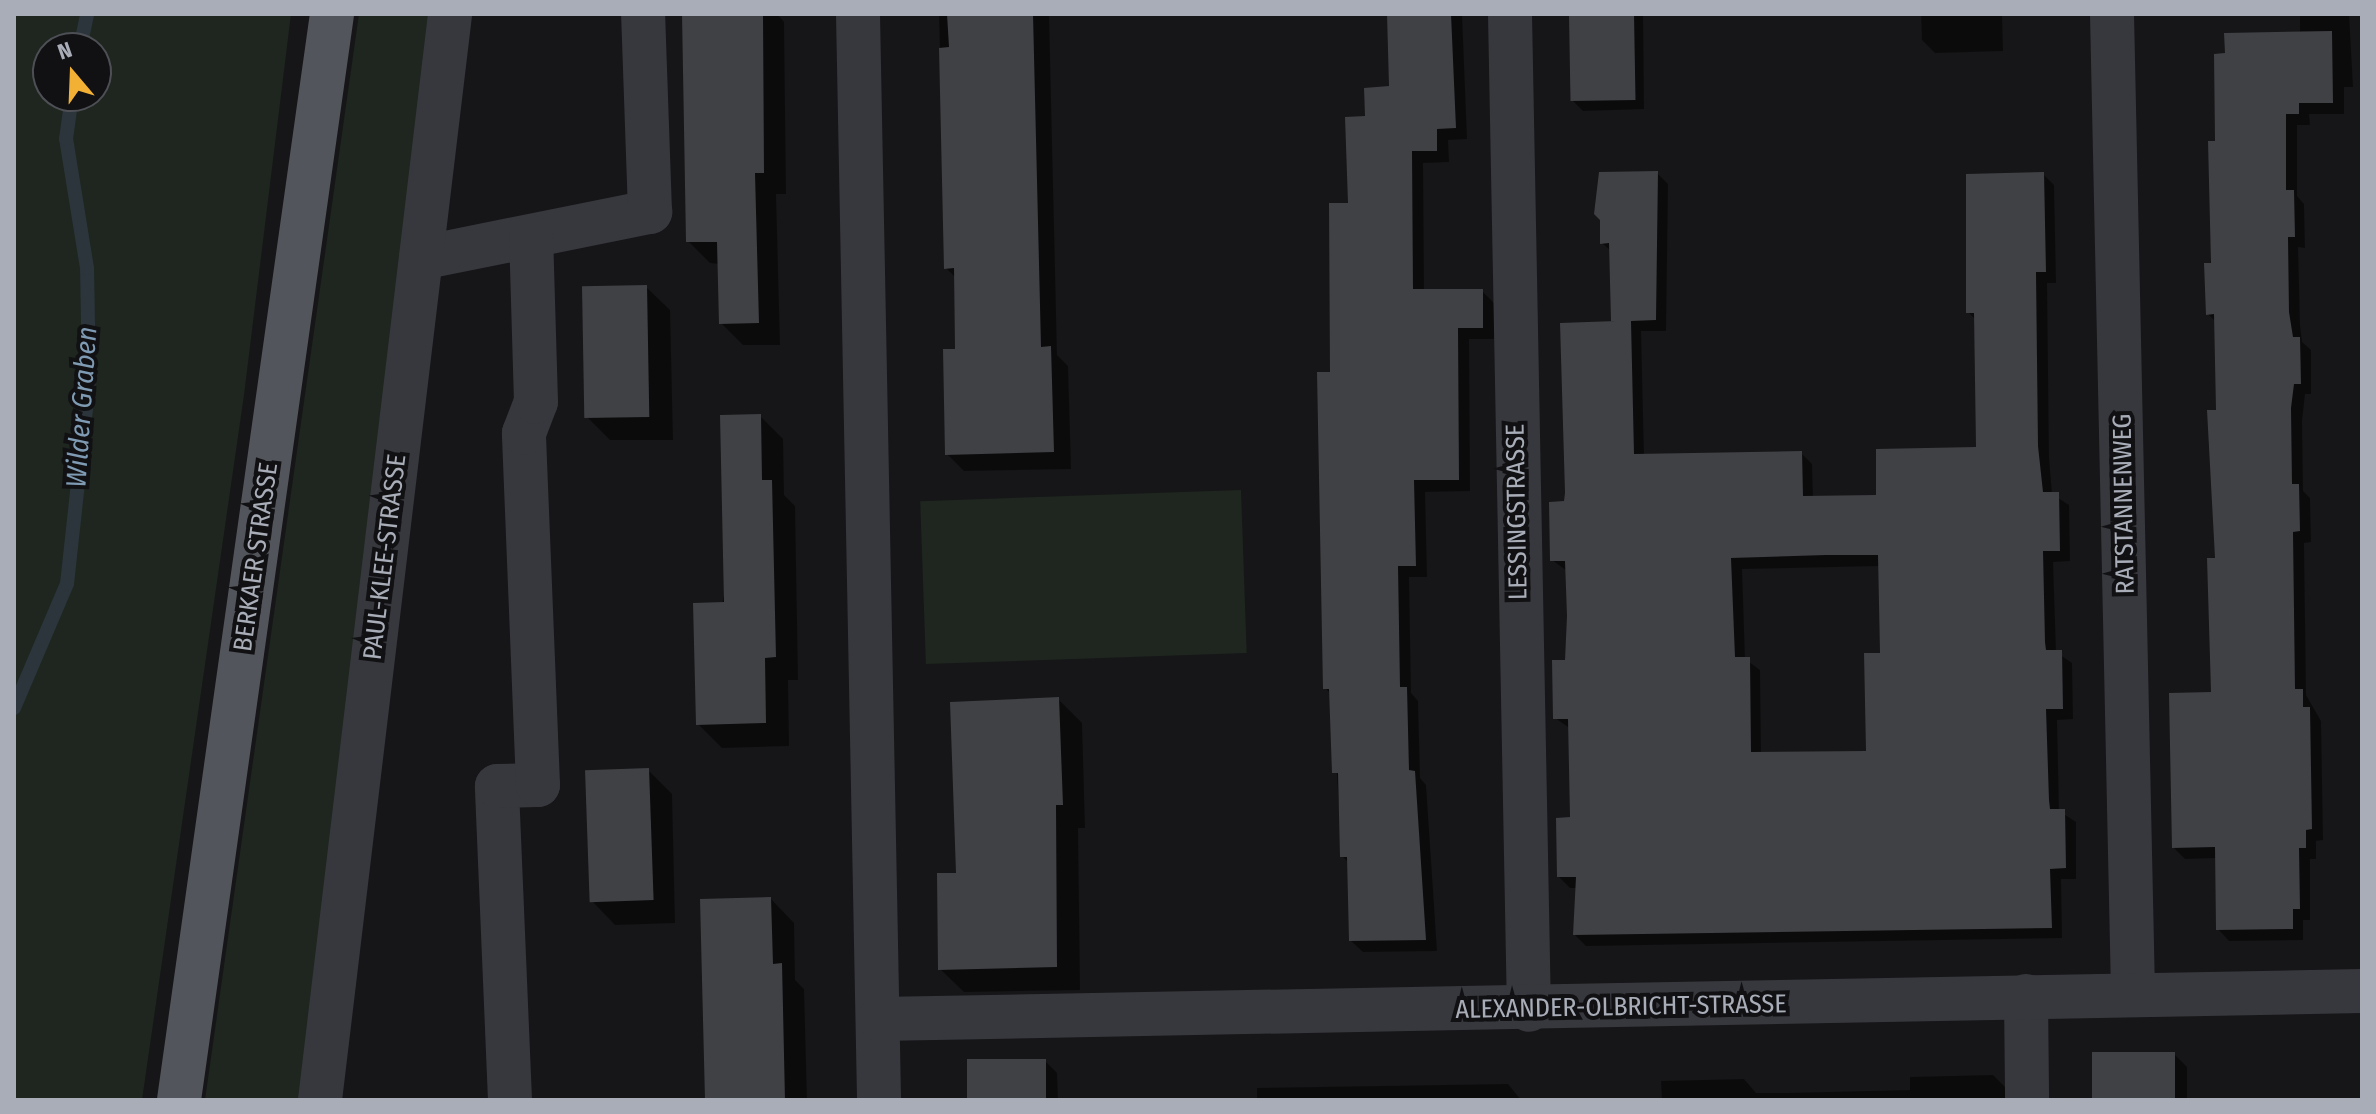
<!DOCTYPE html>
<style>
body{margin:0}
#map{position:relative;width:2376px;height:1114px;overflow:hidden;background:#161618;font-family:"Fira Sans Condensed",sans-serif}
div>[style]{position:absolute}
.green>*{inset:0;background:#1e261f;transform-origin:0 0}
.shadow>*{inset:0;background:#0007}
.stream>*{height:14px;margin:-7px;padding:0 7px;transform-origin:7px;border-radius:7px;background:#2c353c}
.building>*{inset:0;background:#404145;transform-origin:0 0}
.minor>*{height:44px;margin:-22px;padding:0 22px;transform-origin:22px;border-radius:22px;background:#37383d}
.major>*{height:44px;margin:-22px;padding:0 22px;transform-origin:22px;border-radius:22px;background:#53555c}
span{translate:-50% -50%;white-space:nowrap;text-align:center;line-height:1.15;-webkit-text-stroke:8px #111113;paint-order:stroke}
.street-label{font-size:26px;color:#a8adb8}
.water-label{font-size:28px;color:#7f9bb3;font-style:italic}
.frame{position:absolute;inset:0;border:16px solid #a8adb8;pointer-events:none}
.north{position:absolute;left:32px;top:32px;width:80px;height:80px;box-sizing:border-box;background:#111113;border:2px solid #4d4f55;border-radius:50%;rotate:341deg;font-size:22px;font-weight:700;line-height:32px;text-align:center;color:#a8adb8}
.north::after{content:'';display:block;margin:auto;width:28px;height:36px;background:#f2b134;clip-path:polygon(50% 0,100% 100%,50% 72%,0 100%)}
</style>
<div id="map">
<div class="green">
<div style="clip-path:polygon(evenodd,14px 14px,291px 14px,244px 395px,142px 1100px,14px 1100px,14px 14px,48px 48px,96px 48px,96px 96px,48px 96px,48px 48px)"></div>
<div style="clip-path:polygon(359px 14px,436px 14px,304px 1100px,205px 1100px)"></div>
<div style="left:1241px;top:490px;width:163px;height:321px;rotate:88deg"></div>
</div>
<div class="shadow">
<div style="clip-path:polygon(684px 14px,777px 14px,784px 22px,786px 194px,776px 194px,780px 345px,743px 345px,721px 323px,720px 264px,710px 263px,688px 241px)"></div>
<div style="clip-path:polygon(939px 14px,1049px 14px,1057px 355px,1068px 366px,1071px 469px,964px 471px,947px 454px,957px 351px,956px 278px,946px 268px)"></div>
<div style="clip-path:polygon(1389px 14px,1462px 14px,1467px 139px,1448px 140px,1449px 162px,1423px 163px,1424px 291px,1482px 291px,1494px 303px,1494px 339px,1469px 339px,1470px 491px,1425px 492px,1427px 577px,1409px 577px,1411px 693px,1418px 701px,1420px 778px,1426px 785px,1437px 951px,1363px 952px,1351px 941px,1349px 863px,1342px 856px,1332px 695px,1325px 688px,1332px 374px,1350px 205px,1367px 118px,1391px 88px)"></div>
<div style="clip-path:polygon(1583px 14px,1643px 14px,1644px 109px,1583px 111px,1573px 101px)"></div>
<div style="clip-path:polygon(1921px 14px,2002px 14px,2003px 51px,1935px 53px,1922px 40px)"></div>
<div style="clip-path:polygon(2300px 14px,2349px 14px,2353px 87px,2344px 87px,2344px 114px,2309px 114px,2310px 125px,2297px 125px,2297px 196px,2304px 204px,2305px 248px,2298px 247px,2300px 325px,2302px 342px,2311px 350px,2311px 394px,2305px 394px,2302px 421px,2303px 491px,2310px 498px,2311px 542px,2304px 543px,2306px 695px,2321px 721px,2323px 840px,2316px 841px,2316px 859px,2310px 859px,2310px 920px,2303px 920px,2303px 940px,2229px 941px,2218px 929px,2217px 858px,2185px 859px,2174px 848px,2213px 694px,2218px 412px,2217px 323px,2208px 314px,2217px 143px,2300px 33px)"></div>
<div style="clip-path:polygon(evenodd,1657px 173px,1668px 184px,1666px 331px,1641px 331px,1644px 456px,1801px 453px,1812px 464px,1813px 498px,1878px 497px,1978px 449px,1977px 321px,1968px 312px,2043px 174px,2054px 185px,2056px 283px,2047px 283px,2049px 458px,2052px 494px,2069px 505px,2070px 561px,2053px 562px,2056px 652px,2072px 663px,2073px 719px,2057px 720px,2059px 811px,2076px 822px,2076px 879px,2061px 879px,2062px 938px,1586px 946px,1575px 935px,1578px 888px,1570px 888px,1559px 877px,1572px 819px,1571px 729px,1555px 718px,1567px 662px,1567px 571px,1552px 560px,1615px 323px,1611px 251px,1602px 243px,1657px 173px,1880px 566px,1882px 655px,1868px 753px,1761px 754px,1760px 670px,1745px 659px,1742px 569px,1880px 566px)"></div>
<div style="clip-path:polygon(646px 287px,670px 310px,673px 440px,610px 440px,587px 417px)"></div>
<div style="clip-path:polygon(760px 416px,783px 439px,784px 495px,795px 506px,798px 680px,788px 680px,789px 746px,722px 748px,698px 724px)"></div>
<div style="clip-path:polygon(1058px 699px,1082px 723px,1085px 828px,1078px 828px,1080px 990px,964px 992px,940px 969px)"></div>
<div style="clip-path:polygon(648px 770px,672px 794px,675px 923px,615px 925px,592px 901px)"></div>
<div style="clip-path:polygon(771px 899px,794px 923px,795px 980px,804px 989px,807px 1100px,707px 1100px)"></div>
<div style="clip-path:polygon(2174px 1054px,2187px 1067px,2187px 1100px,2095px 1100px)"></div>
<div style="clip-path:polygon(1045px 1061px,1057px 1073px,1058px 1100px,970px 1100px)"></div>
<div style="clip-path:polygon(1993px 1075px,2006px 1088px,2006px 1100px,1662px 1100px,1661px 1081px,1744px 1079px,1756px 1093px,1787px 1093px,1910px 1090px,1910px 1077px)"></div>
<div style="clip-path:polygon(1508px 1084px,1521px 1100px,1257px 1100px,1257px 1088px)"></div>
</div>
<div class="stream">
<div style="left:80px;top:48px;width:35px;rotate:-78deg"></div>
<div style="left:14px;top:708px;width:135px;rotate:-66.9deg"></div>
<div style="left:67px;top:584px;width:204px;rotate:-83.8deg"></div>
<div style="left:89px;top:381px;width:113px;rotate:-91deg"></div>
<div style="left:87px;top:268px;width:131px;rotate:-99.2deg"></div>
<div style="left:66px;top:139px;width:43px;rotate:-82.1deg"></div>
</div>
<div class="building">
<div style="clip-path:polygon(682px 14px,763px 14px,764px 173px,755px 173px,759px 323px,719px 324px,717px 242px,686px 242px)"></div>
<div style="clip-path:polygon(947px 14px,1033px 14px,1041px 347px,1051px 346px,1054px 452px,945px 455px,943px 349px,955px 349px,954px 268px,944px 269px,939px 48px,949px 47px)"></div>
<div style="clip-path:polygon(1387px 14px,1451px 14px,1456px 128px,1437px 129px,1437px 151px,1412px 151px,1413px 289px,1483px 289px,1483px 328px,1458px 328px,1459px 480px,1414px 480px,1416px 566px,1398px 566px,1400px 687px,1407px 687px,1409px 770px,1415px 771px,1426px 940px,1349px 941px,1347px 857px,1340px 857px,1338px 773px,1332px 773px,1329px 689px,1323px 689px,1317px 372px,1330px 372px,1329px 203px,1348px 203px,1345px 117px,1365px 116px,1364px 88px,1389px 86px)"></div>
<div style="left:1634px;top:14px;width:86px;height:65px;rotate:89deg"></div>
<div style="clip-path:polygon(2332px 31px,2333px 103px,2299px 103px,2299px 114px,2286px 114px,2286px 190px,2294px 190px,2295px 237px,2288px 237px,2289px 312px,2293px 337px,2300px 337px,2301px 384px,2294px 384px,2291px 408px,2292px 484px,2299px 484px,2300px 531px,2293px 532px,2295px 689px,2303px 689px,2303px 707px,2310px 707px,2312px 829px,2306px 830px,2306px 848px,2299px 848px,2300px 909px,2293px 909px,2293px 929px,2216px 930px,2215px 847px,2172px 848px,2169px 693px,2211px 692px,2207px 558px,2215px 558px,2207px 410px,2216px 410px,2214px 314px,2206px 315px,2204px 263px,2211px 263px,2208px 141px,2215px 141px,2214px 54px,2225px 53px,2224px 33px)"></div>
<div style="clip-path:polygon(evenodd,1658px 171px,1656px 320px,1631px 321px,1634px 454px,1802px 451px,1803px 496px,1876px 495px,1876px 449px,1976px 447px,1974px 313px,1966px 313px,1966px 174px,2044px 172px,2046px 272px,2036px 272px,2038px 446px,2043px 492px,2059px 492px,2060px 551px,2043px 551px,2045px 642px,2046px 650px,2062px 650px,2063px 709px,2046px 709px,2049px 800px,2050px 809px,2065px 809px,2066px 868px,2050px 869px,2052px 928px,1573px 935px,1576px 877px,1557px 877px,1556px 818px,1570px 817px,1568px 719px,1553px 719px,1552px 660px,1565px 660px,1567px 616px,1565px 561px,1550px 561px,1549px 502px,1564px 501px,1565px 493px,1560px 323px,1616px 321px,1611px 321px,1609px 243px,1600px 244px,1600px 220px,1594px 214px,1599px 172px,1658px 171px,1826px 555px,1878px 555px,1880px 653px,1864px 653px,1866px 751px,1751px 752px,1750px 657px,1735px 657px,1731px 558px,1826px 555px)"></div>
<div style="left:647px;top:285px;width:132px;height:65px;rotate:89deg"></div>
<div style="clip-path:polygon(761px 414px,762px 480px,772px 480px,776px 657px,765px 658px,766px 723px,696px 725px,693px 603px,724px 602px,720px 415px)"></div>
<div style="clip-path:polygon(1059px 697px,1063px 805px,1056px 805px,1057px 967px,938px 970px,937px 873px,956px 873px,950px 702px)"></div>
<div style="left:649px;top:768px;width:132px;height:64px;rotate:88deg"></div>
<div style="clip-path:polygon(771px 897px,773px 964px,782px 963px,785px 1100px,705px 1100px,700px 899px)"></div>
<div style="left:2175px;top:1052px;width:48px;height:83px;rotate:90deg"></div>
<div style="left:1046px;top:1059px;width:41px;height:79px;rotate:90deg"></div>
</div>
<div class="minor">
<div style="left:858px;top:14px;width:1086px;rotate:88.89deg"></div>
<div style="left:1510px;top:14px;width:996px;rotate:88.91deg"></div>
<div style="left:2112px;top:14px;width:979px;rotate:88.77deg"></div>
<div style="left:421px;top:258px;width:234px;rotate:-11.4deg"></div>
<div style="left:650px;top:212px;width:198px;rotate:-92deg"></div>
<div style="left:2026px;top:996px;width:104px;rotate:89.4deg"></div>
<div style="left:879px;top:1019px;width:1483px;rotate:-1.08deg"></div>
<div style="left:320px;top:1100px;width:1094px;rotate:-83.17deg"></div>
<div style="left:510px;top:1100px;width:314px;rotate:-92.4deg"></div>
<div style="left:497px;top:786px;width:41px;rotate:-1.4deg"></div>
<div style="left:538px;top:785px;width:352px;rotate:-92.3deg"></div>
<div style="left:524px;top:433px;width:33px;rotate:-69deg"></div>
<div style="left:536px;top:402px;width:165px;rotate:-91.7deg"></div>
</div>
<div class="major">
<div style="left:179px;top:1100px;width:1097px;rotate:-81.98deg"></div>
</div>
<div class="street-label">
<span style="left:2124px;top:504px;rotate:-91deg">RATSTANNENWEG</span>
<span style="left:1517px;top:512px;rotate:-91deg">LESSINGSTRASSE</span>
<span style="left:256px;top:557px;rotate:-82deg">BERKAER STRASSE</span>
<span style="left:385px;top:557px;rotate:-83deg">PAUL-KLEE-STRASSE</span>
<span style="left:1621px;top:1007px;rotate:-1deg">ALEXANDER-OLBRICHT-STRASSE</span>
</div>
<div class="water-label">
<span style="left:82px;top:407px;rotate:-86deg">Wilder Graben</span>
</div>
<div class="frame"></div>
<div class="north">N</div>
</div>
